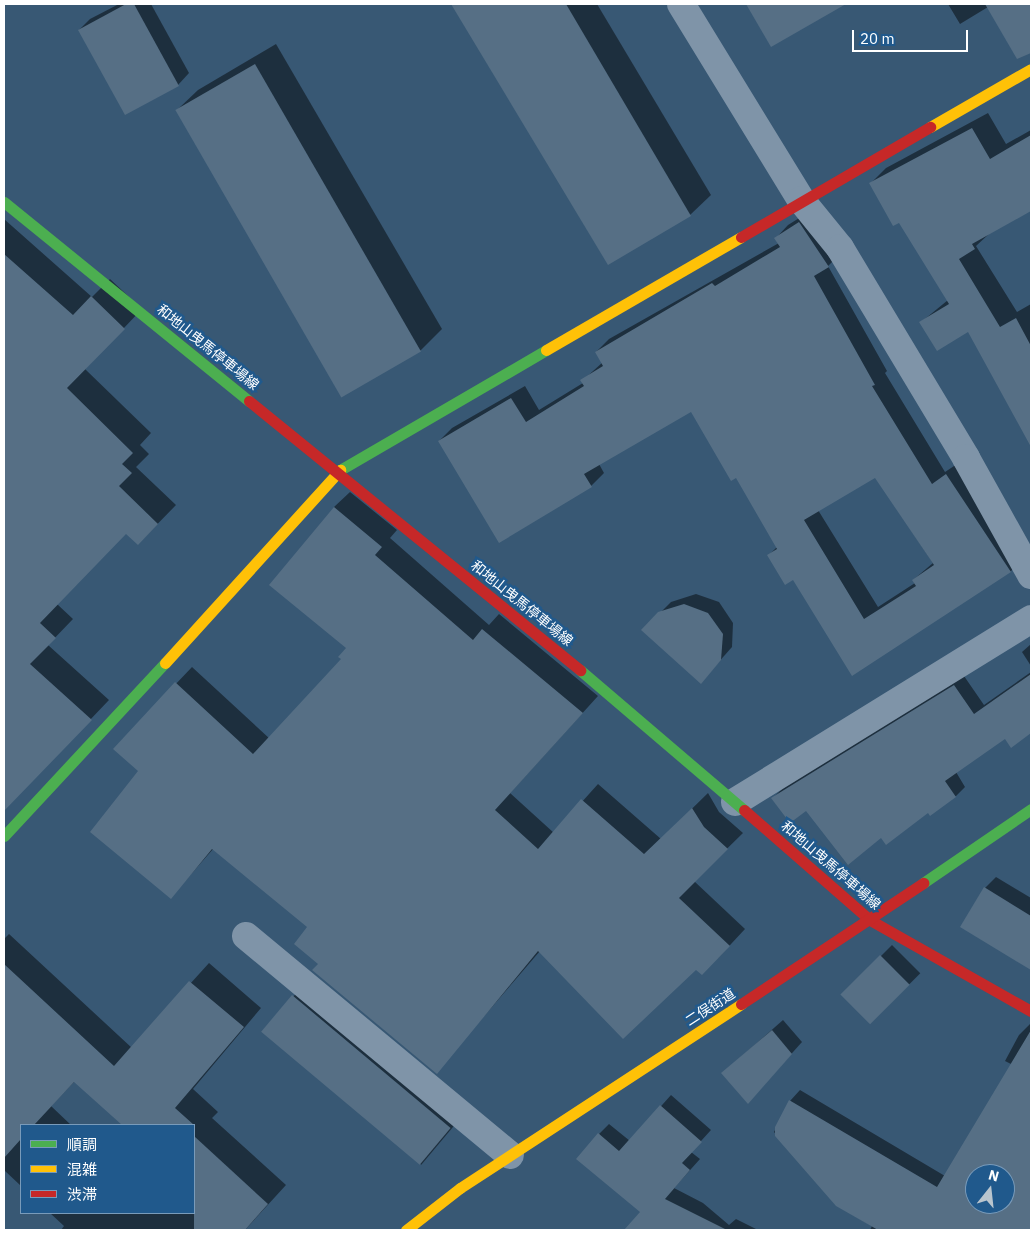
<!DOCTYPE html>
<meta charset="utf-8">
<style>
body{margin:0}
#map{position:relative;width:1035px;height:1234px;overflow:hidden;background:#385874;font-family:"IBM Plex Sans","Noto Sans JP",sans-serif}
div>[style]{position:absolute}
.shadow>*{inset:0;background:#0007;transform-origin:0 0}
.building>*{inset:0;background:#566f85;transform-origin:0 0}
.street>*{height:28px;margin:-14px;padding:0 14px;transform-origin:14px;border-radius:14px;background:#7f94a8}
.fast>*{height:11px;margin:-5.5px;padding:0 5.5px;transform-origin:5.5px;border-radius:5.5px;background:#4caf50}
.slow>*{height:11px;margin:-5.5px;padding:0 5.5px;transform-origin:5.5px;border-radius:5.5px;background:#ffc107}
.jam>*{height:11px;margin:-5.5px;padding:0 5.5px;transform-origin:5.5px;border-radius:5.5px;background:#c62828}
span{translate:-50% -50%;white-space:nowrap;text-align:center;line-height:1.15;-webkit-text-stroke:5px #20598c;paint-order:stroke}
.street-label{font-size:14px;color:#fff}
.frame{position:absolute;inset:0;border:5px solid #fff;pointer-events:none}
.legend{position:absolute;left:20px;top:1124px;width:175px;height:90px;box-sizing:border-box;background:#20598c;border:1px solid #799bba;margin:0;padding:6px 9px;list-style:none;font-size:15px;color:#fff}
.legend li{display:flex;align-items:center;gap:10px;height:25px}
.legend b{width:25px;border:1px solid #799bba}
.north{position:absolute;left:965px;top:1164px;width:50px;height:50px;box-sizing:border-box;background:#20598c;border:1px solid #799bba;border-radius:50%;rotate:16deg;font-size:14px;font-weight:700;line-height:20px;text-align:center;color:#fff}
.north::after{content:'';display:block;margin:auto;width:18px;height:22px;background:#b9c5ce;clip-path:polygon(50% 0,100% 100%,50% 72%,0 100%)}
.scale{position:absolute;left:852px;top:30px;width:116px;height:22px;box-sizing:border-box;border:2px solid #fff;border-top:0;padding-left:6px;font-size:15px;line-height:18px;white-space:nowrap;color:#fff;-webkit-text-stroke:4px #20598c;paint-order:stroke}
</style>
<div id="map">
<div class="shadow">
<div style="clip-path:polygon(119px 4px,151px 4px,189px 73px,178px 85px,79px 30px,90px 19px)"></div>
<div style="clip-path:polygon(454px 4px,597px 4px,711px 195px,690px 215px,608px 263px)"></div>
<div style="clip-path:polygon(748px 4px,828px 4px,829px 5px,771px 45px)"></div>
<div style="clip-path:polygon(948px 4px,1031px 4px,1031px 45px,1016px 54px,988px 7px,960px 24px)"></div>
<div style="clip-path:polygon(276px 44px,442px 329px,421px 350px,343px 395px,177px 110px,198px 90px)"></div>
<div style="clip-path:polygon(988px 113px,1006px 144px,1031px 130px,1031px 208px,990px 233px,976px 246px,1017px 312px,1031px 304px,1031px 444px,968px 330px,920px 323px,948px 300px,900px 221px,870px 184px,886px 168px)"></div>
<div style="clip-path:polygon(evenodd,812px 210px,841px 253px,828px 266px,887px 371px,885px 373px,945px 472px,960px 462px,1024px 558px,1011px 571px,852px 674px,793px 578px,769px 555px,777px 547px,736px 476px,692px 410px,599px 464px,604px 473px,591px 486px,439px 441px,452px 428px,525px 386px,539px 410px,583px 383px,582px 381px,603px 362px,596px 352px,609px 339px,779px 243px,776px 238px,788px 225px,812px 210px,875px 476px,933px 563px,913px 580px,915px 583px,878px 607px,818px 510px,875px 476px)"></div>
<div style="clip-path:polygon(4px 219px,92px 297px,110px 279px,142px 309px,85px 369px,151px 433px,140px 445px,149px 454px,136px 467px,176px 505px,138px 544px,126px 532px,57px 604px,73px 619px,48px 645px,109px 700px,4px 810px)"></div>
<div style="clip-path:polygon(350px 492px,397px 530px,390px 538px,489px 625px,499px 614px,598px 696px,510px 793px,554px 833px,598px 784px,661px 839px,708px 793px,719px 812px,743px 833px,694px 881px,745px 929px,718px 958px,540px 951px,436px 1072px,319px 964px,309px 927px,214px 848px,171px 897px,139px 771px,115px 748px,192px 667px,270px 739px,343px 659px,347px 648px,334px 507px)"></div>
<div style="clip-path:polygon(696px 594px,719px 602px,733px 623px,732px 647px,701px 682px,643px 630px,671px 602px)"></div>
<div style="clip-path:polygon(1031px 644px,1031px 666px,1022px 652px)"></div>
<div style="clip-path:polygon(1031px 672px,1031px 732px,1011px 746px,1005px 737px,956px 772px,965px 787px,956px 796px,881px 836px,773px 798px,783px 788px,964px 676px,984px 705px)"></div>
<div style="clip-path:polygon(996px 877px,1031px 898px,1031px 967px,962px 926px,985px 888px)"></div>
<div style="clip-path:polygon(9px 934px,132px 1048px,209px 963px,261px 1008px,193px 1089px,218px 1112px,212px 1118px,286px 1185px,245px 1230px,61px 1230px,64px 1226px,50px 1213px,194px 1213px,194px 1125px,123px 1125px,75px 1081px,51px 1106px,71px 1125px,21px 1125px,21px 1186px,4px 1170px,4px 939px)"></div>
<div style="left:892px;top:945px;width:40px;height:70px;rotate:45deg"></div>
<div style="left:304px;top:984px;width:206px;height:63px;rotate:40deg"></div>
<div style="clip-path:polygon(783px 1020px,802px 1042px,748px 1102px,723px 1073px)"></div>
<div style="clip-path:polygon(evenodd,1030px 1024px,1031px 1216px,1024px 1230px,870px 1230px,872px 1226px,836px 1205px,774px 1132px,790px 1101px,800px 1090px,945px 1176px,1013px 1065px,1005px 1061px,1019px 1035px,1030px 1024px,975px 1174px,1005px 1174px,1005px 1204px,975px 1204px,975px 1174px)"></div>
<div style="clip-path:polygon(671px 1095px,711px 1130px,691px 1152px,700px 1159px,674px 1188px,703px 1203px,729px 1225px,736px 1219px,758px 1230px,634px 1230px,629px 1226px,642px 1212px,599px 1134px,609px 1124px,630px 1141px)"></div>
</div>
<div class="building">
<div style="clip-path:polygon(126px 4px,134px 4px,179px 86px,125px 115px,78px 30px)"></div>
<div style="clip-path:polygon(451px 4px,566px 4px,691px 216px,608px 265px)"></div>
<div style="clip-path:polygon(746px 4px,846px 4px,771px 47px)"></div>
<div style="clip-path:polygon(985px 4px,1031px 4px,1031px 53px,1017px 59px)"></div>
<div style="left:255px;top:64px;width:332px;height:92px;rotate:60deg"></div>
<div style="clip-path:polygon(972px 128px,990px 159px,1031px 135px,1031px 211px,972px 244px,975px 249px,959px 259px,1000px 327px,1016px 318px,1031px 346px,1031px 447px,968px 332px,937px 351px,919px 322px,949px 304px,899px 223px,893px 226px,869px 183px)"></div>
<div style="clip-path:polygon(evenodd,799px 222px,829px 267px,814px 276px,875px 385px,872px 386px,932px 484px,946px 474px,1011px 572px,852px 676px,793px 580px,785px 585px,767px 555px,777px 549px,736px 478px,731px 481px,691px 412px,584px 474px,592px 487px,499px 543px,438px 441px,511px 398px,526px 422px,584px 386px,580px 380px,603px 366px,595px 352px,712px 283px,715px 286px,780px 247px,774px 238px,799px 222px,875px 478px,934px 565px,912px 580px,916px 586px,864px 619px,804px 520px,875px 478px)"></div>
<div style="clip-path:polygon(4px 254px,73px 315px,91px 296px,125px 329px,67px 388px,133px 453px,122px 464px,132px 473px,119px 486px,158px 524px,138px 545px,126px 534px,40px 623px,56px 638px,30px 664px,92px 720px,4px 811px)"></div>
<div style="clip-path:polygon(334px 507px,382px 547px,375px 555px,473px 640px,482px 629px,583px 713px,495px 810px,538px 849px,581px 799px,644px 854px,692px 808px,704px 827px,728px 849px,679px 898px,730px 946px,702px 975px,696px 970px,623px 1039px,538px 951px,437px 1074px,312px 970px,318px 964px,294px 944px,307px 927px,212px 849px,171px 899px,90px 832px,138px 771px,113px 749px,175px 682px,253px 754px,341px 659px,338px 657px,346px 648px,269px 585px)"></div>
<div style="clip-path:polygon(684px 604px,708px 613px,723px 634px,721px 660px,701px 684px,641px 630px,658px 612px)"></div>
<div style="clip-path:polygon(1031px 674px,1031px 733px,1011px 748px,1005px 739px,945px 781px,956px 797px,930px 816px,928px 813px,886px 845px,881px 838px,848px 865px,806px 811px,790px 823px,771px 798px,954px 685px,974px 714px)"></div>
<div style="clip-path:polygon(984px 887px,1031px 916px,1031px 970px,960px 927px)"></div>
<div style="left:880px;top:955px;width:42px;height:56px;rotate:45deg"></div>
<div style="clip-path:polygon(4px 964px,114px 1066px,189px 981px,244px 1027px,175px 1108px,194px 1125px,122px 1125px,74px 1082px,34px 1125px,21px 1125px,21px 1139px,4px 1158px)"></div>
<div style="left:292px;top:995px;width:207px;height:48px;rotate:40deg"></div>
<div style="clip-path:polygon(772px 1030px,792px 1054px,748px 1104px,721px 1073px)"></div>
<div style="clip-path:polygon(evenodd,1031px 1030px,1031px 1230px,878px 1230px,836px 1206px,775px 1136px,775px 1127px,789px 1100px,937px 1187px,1031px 1030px,975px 1174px,1005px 1174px,1005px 1204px,975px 1204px,975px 1174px)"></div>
<div style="clip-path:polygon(660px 1105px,702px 1142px,682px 1163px,690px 1170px,665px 1199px,727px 1230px,624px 1230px,640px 1212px,576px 1159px,598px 1133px,619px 1151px)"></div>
<div style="clip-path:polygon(194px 1136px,268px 1204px,245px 1230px,194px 1230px)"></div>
</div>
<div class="street">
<div style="left:681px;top:4px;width:230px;rotate:58.5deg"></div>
<div style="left:801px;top:200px;width:62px;rotate:50.9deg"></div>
<div style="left:840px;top:248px;width:245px;rotate:59deg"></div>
<div style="left:966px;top:458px;width:134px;rotate:60.9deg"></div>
<div style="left:735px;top:802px;width:348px;rotate:-31.7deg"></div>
<div style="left:246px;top:936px;width:343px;rotate:39.7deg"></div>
</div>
<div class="fast">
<div style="left:4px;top:202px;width:316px;rotate:39.1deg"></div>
<div style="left:340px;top:470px;width:238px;rotate:-30.2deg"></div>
<div style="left:580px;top:670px;width:216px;rotate:40.5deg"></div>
<div style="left:4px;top:836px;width:236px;rotate:-47.1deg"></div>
<div style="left:923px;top:883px;width:131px;rotate:-34.4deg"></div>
</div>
<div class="slow">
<div style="left:930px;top:127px;width:116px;rotate:-29.9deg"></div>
<div style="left:546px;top:350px;width:225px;rotate:-30.1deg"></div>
<div style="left:165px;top:663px;width:261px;rotate:-47.8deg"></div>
<div style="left:406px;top:1230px;width:68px;rotate:-37.9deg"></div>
<div style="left:460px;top:1188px;width:336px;rotate:-33.2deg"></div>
</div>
<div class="jam">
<div style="left:741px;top:237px;width:219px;rotate:-30.2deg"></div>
<div style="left:249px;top:401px;width:427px;rotate:39.1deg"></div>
<div style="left:744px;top:810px;width:167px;rotate:41.1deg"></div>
<div style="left:870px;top:920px;width:185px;rotate:29.5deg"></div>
<div style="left:741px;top:1004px;width:219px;rotate:-33.6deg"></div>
</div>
<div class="street-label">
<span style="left:208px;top:347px;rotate:39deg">和地山曳馬停車場線</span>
<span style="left:522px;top:603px;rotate:39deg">和地山曳馬停車場線</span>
<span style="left:831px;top:865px;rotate:41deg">和地山曳馬停車場線</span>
<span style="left:710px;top:1007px;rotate:-33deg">二俣街道</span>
</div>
<div class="frame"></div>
<ul class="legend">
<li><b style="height:6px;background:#4caf50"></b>順調</li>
<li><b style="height:6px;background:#ffc107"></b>混雑</li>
<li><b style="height:6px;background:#c62828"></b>渋滞</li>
</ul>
<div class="north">N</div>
<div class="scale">20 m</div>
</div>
